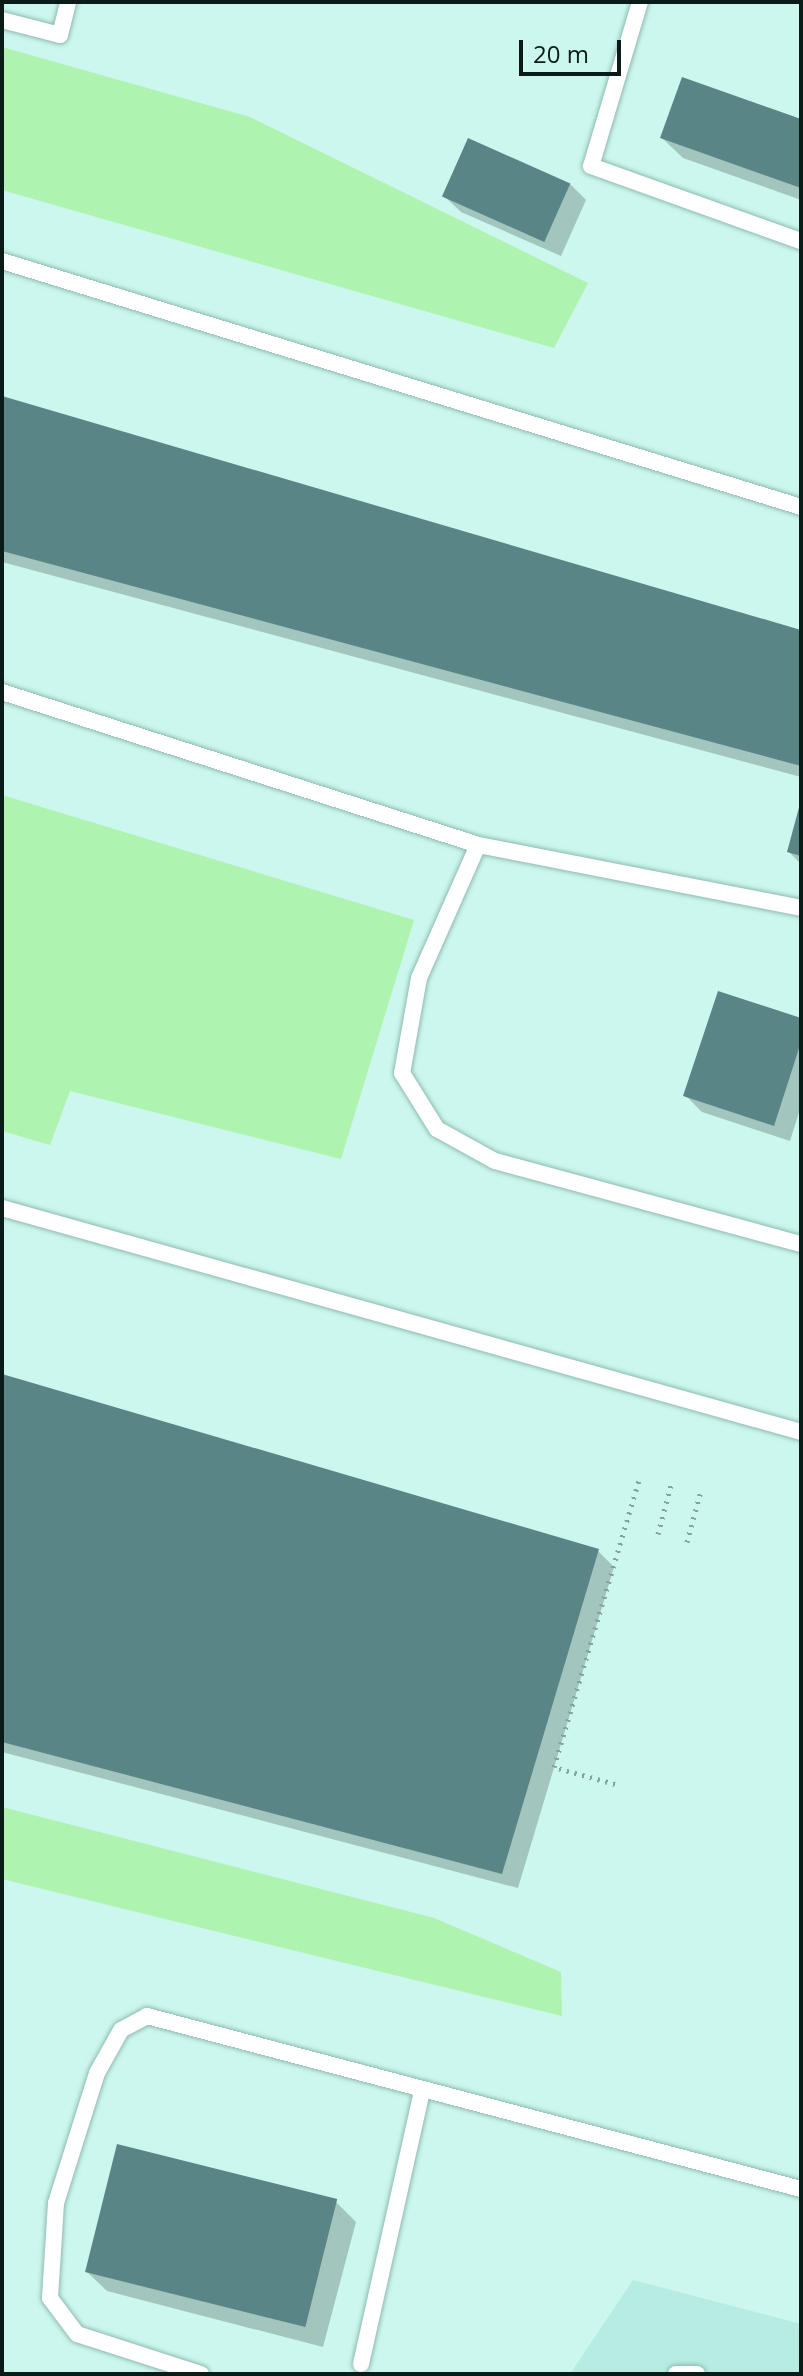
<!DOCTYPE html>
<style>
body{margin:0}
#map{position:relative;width:803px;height:2376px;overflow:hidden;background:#cbf7ee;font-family:"Open Sans",sans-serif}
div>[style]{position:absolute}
.built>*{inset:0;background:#b6ece1}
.green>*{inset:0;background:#aef3b0}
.shadow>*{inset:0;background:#0003}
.building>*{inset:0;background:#5a8587;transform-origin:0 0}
.path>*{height:5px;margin-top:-2.5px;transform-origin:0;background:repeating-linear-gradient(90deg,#83a49e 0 2px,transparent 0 8px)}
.roads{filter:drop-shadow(0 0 2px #8fbab1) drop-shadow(0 0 2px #8fbab1)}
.lane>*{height:16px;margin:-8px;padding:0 8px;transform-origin:8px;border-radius:8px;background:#fff}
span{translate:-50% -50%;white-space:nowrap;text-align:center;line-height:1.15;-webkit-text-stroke:7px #cbf7ee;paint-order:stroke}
.frame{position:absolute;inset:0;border:4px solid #0a1b18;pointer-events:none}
.scale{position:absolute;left:519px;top:40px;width:102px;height:36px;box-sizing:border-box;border:4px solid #0a1b18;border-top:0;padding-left:10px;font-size:24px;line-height:28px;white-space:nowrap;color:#0a1b18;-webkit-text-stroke:6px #cbf7ee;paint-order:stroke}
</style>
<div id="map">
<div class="built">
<div style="clip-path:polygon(633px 2280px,801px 2324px,801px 2374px,570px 2374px)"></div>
</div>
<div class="green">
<div style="clip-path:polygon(2px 47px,250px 117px,588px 283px,554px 348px,2px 190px)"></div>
<div style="clip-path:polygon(2px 795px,414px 920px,341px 1159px,70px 1091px,50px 1145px,2px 1131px)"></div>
<div style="clip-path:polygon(2px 1807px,434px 1918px,561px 1972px,562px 2016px,2px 1879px)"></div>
</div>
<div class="shadow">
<div style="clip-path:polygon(801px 121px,801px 200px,683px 158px,662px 138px)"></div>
<div style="clip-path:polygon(570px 184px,586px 200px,561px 256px,461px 212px,444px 196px)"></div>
<div style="clip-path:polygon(2px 398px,801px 632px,801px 777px,2px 562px)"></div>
<div style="clip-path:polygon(801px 803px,801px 864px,789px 852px)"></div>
<div style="clip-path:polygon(801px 1020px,801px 1106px,790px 1141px,702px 1112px,686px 1096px)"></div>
<div style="clip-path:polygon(2px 1376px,598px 1551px,614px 1567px,518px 1888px,2px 1752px)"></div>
<div style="clip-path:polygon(336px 2202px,356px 2222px,323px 2347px,107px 2291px,86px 2271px)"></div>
</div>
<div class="building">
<div style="clip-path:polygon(682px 77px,801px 119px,801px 188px,660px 138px)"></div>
<div style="left:468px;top:138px;width:112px;height:64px;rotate:24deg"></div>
<div style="clip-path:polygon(2px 396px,801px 630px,801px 766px,2px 551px)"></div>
<div style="clip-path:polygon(801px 800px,801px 856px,787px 852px)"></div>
<div style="clip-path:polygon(718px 991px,801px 1018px,801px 1042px,774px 1126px,683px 1096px)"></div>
<div style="clip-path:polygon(2px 1374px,599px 1549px,502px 1874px,2px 1742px)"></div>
<div style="left:117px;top:2144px;width:227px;height:132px;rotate:14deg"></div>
</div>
<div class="path">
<div style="left:658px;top:1534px;width:51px;rotate:-75.1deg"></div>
<div style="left:687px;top:1542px;width:50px;rotate:-74.8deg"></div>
<div style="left:615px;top:1784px;width:63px;rotate:-164.4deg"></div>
<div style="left:554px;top:1767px;width:303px;rotate:-73.5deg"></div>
</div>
<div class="roads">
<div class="lane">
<div style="left:640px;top:2px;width:171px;rotate:106.6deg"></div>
<div style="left:591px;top:166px;width:223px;rotate:19.7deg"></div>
<div style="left:2px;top:20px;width:60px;rotate:14.5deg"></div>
<div style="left:60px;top:35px;width:34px;rotate:-76deg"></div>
<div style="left:2px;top:261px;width:836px;rotate:17.11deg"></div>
<div style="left:2px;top:692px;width:500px;rotate:17.8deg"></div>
<div style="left:478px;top:845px;width:329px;rotate:11deg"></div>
<div style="left:478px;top:845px;width:145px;rotate:113.9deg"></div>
<div style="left:419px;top:978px;width:97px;rotate:100.1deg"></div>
<div style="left:402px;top:1073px;width:66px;rotate:58deg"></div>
<div style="left:437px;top:1129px;width:66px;rotate:28.9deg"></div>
<div style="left:495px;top:1161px;width:317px;rotate:15.2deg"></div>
<div style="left:2px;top:1208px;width:830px;rotate:15.66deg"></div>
<div style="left:361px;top:2364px;width:281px;rotate:-77.4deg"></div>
<div style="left:201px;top:2374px;width:130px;rotate:-162.1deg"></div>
<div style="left:77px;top:2334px;width:45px;rotate:-126.9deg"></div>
<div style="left:50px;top:2298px;width:95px;rotate:-86.4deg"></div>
<div style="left:56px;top:2203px;width:136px;rotate:-72.5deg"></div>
<div style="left:97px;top:2073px;width:49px;rotate:-60.8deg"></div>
<div style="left:121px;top:2030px;width:30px;rotate:-28deg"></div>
<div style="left:147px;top:2016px;width:676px;rotate:14.82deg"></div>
<div style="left:676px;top:2374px;width:21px"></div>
</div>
</div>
<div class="frame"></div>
<div class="scale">20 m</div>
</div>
